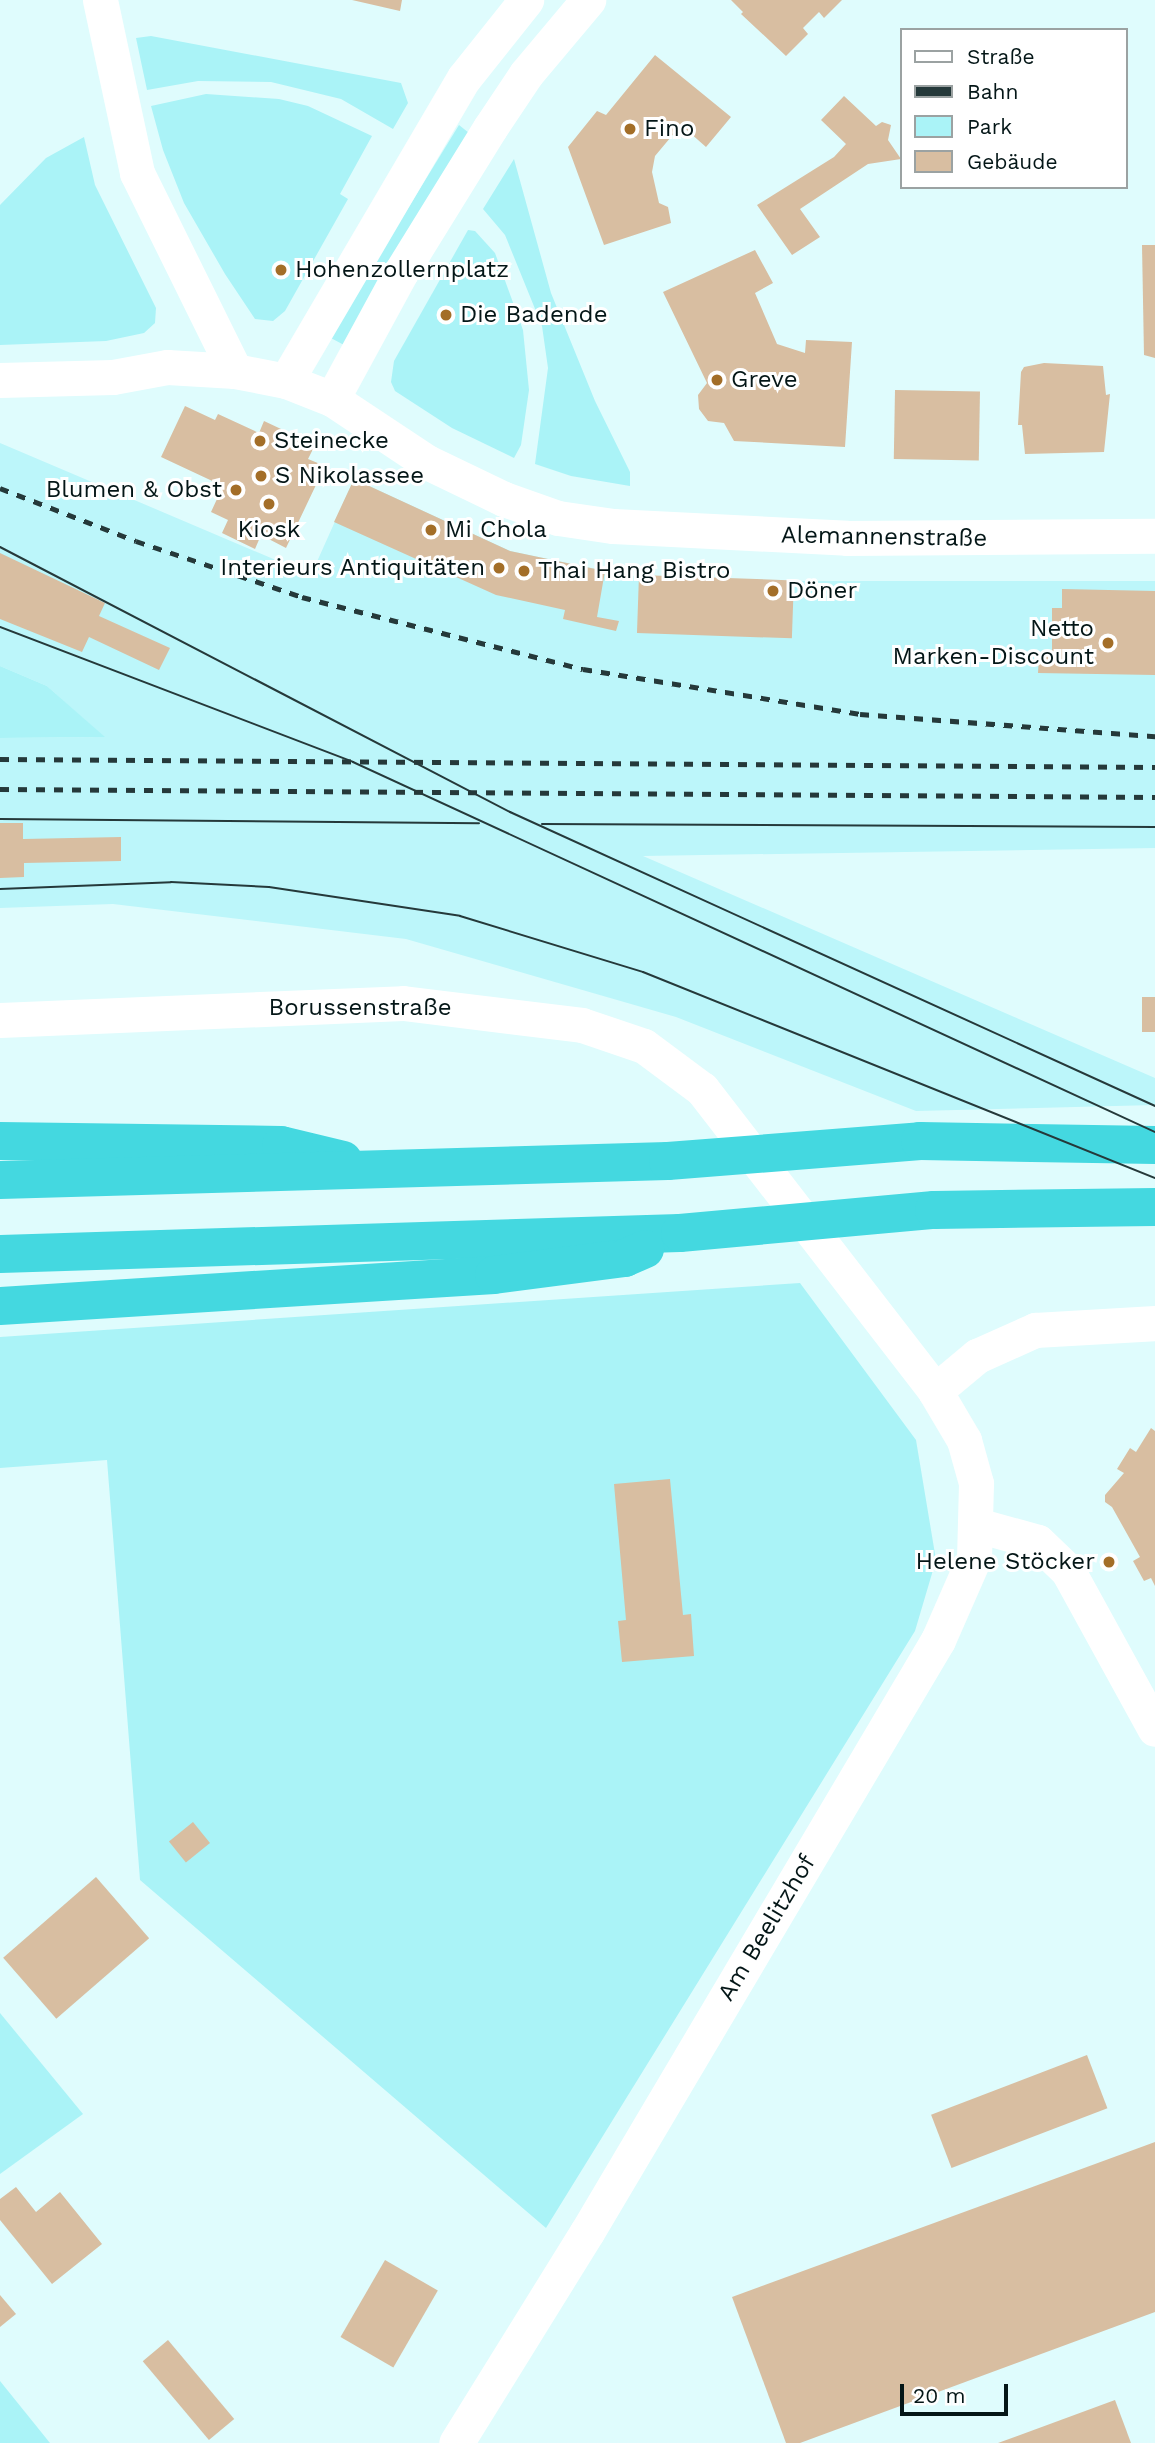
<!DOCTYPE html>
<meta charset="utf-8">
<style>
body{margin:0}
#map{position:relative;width:1155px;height:2443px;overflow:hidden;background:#dffcfd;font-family:"Work Sans",sans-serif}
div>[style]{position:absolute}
.built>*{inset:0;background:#bcf6fa}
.green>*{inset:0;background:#aaf3f7}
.building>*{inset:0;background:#d8bea1;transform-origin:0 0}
.minor>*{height:35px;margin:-17.5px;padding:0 17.5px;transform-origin:17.5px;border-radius:17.5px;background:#fff}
.motorway>*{height:38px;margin:-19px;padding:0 19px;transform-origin:19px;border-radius:19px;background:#44d8e0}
.tram>*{height:2px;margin:-1px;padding:0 1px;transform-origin:1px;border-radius:1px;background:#25393a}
.rail>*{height:5px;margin-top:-2.5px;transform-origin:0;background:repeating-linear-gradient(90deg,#25393a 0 9px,transparent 0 18px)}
.dots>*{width:19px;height:19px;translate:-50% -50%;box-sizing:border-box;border:4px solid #fff;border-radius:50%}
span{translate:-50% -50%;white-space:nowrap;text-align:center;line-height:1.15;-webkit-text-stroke:6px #fff;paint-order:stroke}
.poi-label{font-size:24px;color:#041617}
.left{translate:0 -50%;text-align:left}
.right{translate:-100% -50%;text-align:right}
.street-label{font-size:24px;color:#041617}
.legend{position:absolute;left:900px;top:28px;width:228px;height:161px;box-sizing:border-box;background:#fff;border:2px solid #9ba2a2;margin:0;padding:9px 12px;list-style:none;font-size:21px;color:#041617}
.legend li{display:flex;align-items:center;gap:14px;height:35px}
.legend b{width:35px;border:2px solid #9ba2a2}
.scale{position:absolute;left:900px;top:2384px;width:108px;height:32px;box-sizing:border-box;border:4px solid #041617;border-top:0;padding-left:9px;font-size:21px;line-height:24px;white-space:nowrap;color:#041617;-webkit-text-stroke:5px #fff;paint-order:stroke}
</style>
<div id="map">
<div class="built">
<div style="clip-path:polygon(0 443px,311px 575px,354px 479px,510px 551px,629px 576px,794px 581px,1155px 581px,1155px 848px,643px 856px,1155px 1078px,1155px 1105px,916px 1111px,676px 1017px,406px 939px,113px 904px,0 908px,0 738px,104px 737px,47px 686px,0 666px)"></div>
</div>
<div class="green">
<div style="clip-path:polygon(151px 36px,401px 83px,408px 103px,393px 129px,341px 99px,271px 82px,198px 81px,147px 90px,136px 38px)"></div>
<div style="clip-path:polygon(206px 94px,279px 99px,308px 106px,372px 136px,340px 194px,348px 199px,285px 311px,273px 321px,255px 319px,225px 274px,184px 203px,163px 150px,151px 106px)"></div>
<div style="clip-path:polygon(459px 125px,469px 133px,344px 345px,329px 337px)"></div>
<div style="clip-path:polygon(84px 137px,95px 185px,156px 308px,155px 323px,144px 333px,106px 341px,0 345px,0 205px,46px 158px)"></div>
<div style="clip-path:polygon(514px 159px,551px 293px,595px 401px,630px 472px,630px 486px,571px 476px,535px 464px,548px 368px,542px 326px,505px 235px,483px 209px)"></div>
<div style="clip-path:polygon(468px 230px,475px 231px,495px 253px,523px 330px,529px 390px,521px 445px,514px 458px,452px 428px,395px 391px,391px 382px,394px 361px)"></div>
<div style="clip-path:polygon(0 666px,47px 686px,105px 737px,0 738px)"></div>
<div style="clip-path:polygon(800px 1283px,916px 1440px,936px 1560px,915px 1631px,546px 2228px,140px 1880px,107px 1460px,0 1468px,0 1337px)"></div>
<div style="clip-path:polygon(0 2013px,83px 2114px,0 2174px)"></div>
<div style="clip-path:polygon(0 2381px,50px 2443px,0 2443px)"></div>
</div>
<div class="building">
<div style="clip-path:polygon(352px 0,402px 0,400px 11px)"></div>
<div style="clip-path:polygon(731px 0,842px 0,824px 18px,819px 12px,803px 28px,808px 34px,786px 56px,741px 14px,743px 12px)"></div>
<div style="clip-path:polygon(655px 55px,731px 117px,706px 147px,681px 125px,655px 156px,652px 172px,659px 203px,668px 207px,671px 223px,604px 245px,568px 147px,597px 111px,606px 115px)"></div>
<div style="clip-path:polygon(844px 96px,876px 126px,882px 122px,891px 125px,888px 140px,901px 159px,868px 164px,800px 209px,820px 237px,792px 255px,757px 205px,834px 157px,846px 144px,821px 120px)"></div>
<div style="clip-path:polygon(1142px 245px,1155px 245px,1155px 358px,1144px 355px)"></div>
<div style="clip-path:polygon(755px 250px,773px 283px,755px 293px,777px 344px,805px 353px,806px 340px,852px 342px,845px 447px,734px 441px,724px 423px,708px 421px,699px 409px,698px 395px,707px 383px,663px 292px)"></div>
<div style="clip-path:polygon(1044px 363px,1103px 366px,1106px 395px,1110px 394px,1104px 452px,1025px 454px,1022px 425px,1018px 425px,1021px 372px,1024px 367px)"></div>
<div style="left:895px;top:390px;width:85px;height:69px;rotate:1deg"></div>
<div style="clip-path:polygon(185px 406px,215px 420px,218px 414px,259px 433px,264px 421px,315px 445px,308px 459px,325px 466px,286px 548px,261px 535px,255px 549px,222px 533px,228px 520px,211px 512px,223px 486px,161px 457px)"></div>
<div style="clip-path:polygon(354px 479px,510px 551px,605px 571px,597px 617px,619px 621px,616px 631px,563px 619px,565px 610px,496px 595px,334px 522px)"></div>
<div style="clip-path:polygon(0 553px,105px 603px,99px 616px,170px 648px,159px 670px,89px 637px,82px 652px,0 619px)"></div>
<div style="left:639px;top:575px;width:155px;height:58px;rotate:2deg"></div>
<div style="clip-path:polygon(1062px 589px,1155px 591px,1155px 675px,1038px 673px,1039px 655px,1052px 655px,1052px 608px,1062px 608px)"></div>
<div style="clip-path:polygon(0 823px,23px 823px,23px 839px,121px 837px,121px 861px,24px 863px,24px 877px,0 878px)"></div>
<div style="left:1155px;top:997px;width:35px;height:13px;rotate:90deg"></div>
<div style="clip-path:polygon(1151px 1428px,1155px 1431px,1155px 1586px,1151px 1578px,1144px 1581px,1133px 1561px,1140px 1557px,1112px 1507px,1105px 1502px,1105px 1495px,1124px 1473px,1117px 1469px,1130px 1448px,1136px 1452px)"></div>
<div style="clip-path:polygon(670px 1479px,683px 1615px,691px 1614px,694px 1656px,622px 1662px,618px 1621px,626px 1620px,614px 1484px)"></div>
<div style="left:193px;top:1822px;width:27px;height:31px;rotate:51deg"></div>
<div style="left:96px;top:1877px;width:81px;height:123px;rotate:49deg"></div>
<div style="left:1087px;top:2055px;width:57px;height:167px;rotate:69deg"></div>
<div style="clip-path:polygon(1155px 2142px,1155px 2312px,800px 2443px,786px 2443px,732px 2297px)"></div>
<div style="clip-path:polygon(16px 2187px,36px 2212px,60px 2192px,102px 2244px,52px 2284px,0 2220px,0 2199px)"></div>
<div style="left:385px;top:2260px;width:61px;height:89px;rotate:30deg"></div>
<div style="clip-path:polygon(0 2295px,16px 2314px,0 2327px)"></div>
<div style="left:168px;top:2340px;width:103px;height:33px;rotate:50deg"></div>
<div style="clip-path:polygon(1115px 2400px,1131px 2443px,998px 2443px)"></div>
</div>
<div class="minor">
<div style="left:100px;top:0;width:177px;rotate:77.9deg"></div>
<div style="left:137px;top:173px;width:221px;rotate:63.7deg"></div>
<div style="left:0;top:380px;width:113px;rotate:-1.5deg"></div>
<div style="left:113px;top:377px;width:55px;rotate:-10.5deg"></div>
<div style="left:167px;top:367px;width:68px;rotate:3.4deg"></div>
<div style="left:235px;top:371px;width:52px;rotate:11.1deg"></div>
<div style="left:286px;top:381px;width:49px;rotate:21.4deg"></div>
<div style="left:332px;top:399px;width:114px;rotate:33.6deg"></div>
<div style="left:427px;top:462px;width:85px;rotate:25.7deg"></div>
<div style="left:504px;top:499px;width:57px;rotate:19.4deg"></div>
<div style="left:558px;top:518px;width:56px;rotate:8.3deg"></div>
<div style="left:613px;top:526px;width:234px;rotate:2.9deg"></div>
<div style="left:847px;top:538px;width:308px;rotate:-0.4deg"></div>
<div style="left:286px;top:381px;width:351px;rotate:-59.6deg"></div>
<div style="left:464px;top:78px;width:100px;rotate:-51.5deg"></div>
<div style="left:332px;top:399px;width:145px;rotate:-61.5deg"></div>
<div style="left:401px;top:272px;width:169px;rotate:-58.3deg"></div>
<div style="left:490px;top:128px;width:65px;rotate:-56.3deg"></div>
<div style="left:526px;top:74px;width:97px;rotate:-50deg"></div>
<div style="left:0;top:1020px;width:403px;rotate:-2.4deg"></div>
<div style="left:403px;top:1003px;width:180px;rotate:7deg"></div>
<div style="left:582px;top:1025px;width:65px;rotate:18.7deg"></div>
<div style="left:644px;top:1046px;width:72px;rotate:36.6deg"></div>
<div style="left:702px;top:1089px;width:381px;rotate:52.3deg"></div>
<div style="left:935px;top:1391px;width:57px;rotate:59.4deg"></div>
<div style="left:964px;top:1440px;width:45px;rotate:74.4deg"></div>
<div style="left:976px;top:1483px;width:75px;rotate:91.5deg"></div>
<div style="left:974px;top:1558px;width:90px;rotate:113.7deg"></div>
<div style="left:938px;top:1640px;width:688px;rotate:120.66deg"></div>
<div style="left:587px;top:2232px;width:248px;rotate:121.8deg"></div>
<div style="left:935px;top:1391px;width:55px;rotate:-39.8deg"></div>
<div style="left:977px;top:1356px;width:64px;rotate:-24.1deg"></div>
<div style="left:1035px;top:1330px;width:120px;rotate:-3.3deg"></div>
<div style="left:977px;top:1525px;width:63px;rotate:15.6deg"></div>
<div style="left:1038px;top:1542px;width:42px;rotate:44deg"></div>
<div style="left:1068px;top:1571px;width:180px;rotate:61.2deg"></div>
</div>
<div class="motorway">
<div style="left:0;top:1141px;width:281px;rotate:0.8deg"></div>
<div style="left:281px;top:1145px;width:64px;rotate:13.6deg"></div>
<div style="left:0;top:1180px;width:668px;rotate:-1.63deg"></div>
<div style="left:668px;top:1161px;width:253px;rotate:-4.5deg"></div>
<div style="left:920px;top:1141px;width:235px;rotate:1deg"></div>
<div style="left:0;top:1254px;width:680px;rotate:-1.77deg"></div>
<div style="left:680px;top:1233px;width:255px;rotate:-5.2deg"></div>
<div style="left:934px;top:1210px;width:221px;rotate:-0.8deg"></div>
<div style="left:0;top:1306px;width:495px;rotate:-3.6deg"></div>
<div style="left:494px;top:1275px;width:132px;rotate:-7.4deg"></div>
<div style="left:625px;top:1258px;width:22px;rotate:-24deg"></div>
</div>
<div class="tram">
<div style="left:0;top:547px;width:575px;rotate:27.46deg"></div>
<div style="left:510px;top:812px;width:709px;rotate:24.5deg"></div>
<div style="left:0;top:627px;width:378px;rotate:20.9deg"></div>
<div style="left:353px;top:762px;width:883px;rotate:24.77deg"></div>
<div style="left:0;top:819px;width:479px;rotate:0.5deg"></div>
<div style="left:542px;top:824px;width:613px;rotate:0.28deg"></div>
<div style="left:0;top:889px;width:171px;rotate:-2.3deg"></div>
<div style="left:171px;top:882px;width:98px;rotate:2.9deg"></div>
<div style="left:269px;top:887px;width:193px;rotate:8.6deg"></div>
<div style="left:460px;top:916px;width:191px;rotate:17deg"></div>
<div style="left:643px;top:972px;width:552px;rotate:21.92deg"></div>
</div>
<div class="rail">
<div style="left:0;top:488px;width:146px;rotate:21.3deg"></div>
<div style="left:136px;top:541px;width:175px;rotate:18.6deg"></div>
<div style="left:302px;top:597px;width:290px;rotate:14.4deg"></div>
<div style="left:583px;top:669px;width:281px;rotate:9.2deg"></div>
<div style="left:860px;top:714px;width:296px;rotate:4.3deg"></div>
<div style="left:0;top:759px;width:1155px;rotate:0.4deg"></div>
<div style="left:0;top:789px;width:1155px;rotate:0.4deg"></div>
</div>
<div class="dots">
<div style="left:630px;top:129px;background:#a36e28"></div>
<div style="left:281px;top:270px;background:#a36e28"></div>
<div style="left:446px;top:315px;background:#a36e28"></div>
<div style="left:717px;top:380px;background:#a36e28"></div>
<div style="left:260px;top:441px;background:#a36e28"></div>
<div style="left:261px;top:476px;background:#a36e28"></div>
<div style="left:236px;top:490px;background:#a36e28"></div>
<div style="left:269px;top:504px;background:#a36e28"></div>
<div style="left:431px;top:530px;background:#a36e28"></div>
<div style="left:499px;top:568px;background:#a36e28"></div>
<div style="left:524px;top:571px;background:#a36e28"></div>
<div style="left:773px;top:591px;background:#a36e28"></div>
<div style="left:1108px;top:643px;background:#a36e28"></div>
<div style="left:1109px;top:1562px;background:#a36e28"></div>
</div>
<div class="poi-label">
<span class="left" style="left:644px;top:129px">Fino</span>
<span class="left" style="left:295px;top:270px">Hohenzollernplatz</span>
<span class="left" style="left:460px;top:315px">Die Badende</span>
<span class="left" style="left:731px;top:380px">Greve</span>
<span class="left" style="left:274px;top:441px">Steinecke</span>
<span class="left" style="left:275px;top:476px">S Nikolassee</span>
<span class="right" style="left:222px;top:490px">Blumen &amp; Obst</span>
<span style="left:269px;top:530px">Kiosk</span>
<span class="left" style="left:445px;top:530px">Mi Chola</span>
<span class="right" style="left:485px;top:568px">Interieurs Antiquitäten</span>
<span class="left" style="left:538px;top:571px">Thai Hang Bistro</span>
<span class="left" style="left:787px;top:591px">Döner</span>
<span class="right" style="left:1094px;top:643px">Netto<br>Marken-Discount</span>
<span class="right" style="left:1095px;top:1562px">Helene Stöcker</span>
</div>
<div class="street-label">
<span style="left:884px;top:537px;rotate:1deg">Alemannenstraße</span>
<span style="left:360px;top:1008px">Borussenstraße</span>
<span style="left:767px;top:1928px;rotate:-59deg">Am Beelitzhof</span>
</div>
<ul class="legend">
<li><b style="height:9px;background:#fff"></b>Straße</li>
<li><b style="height:9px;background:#25393a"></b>Bahn</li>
<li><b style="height:19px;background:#aaf3f7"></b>Park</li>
<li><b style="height:19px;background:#d8bea1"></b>Gebäude</li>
</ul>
<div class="scale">20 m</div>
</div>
